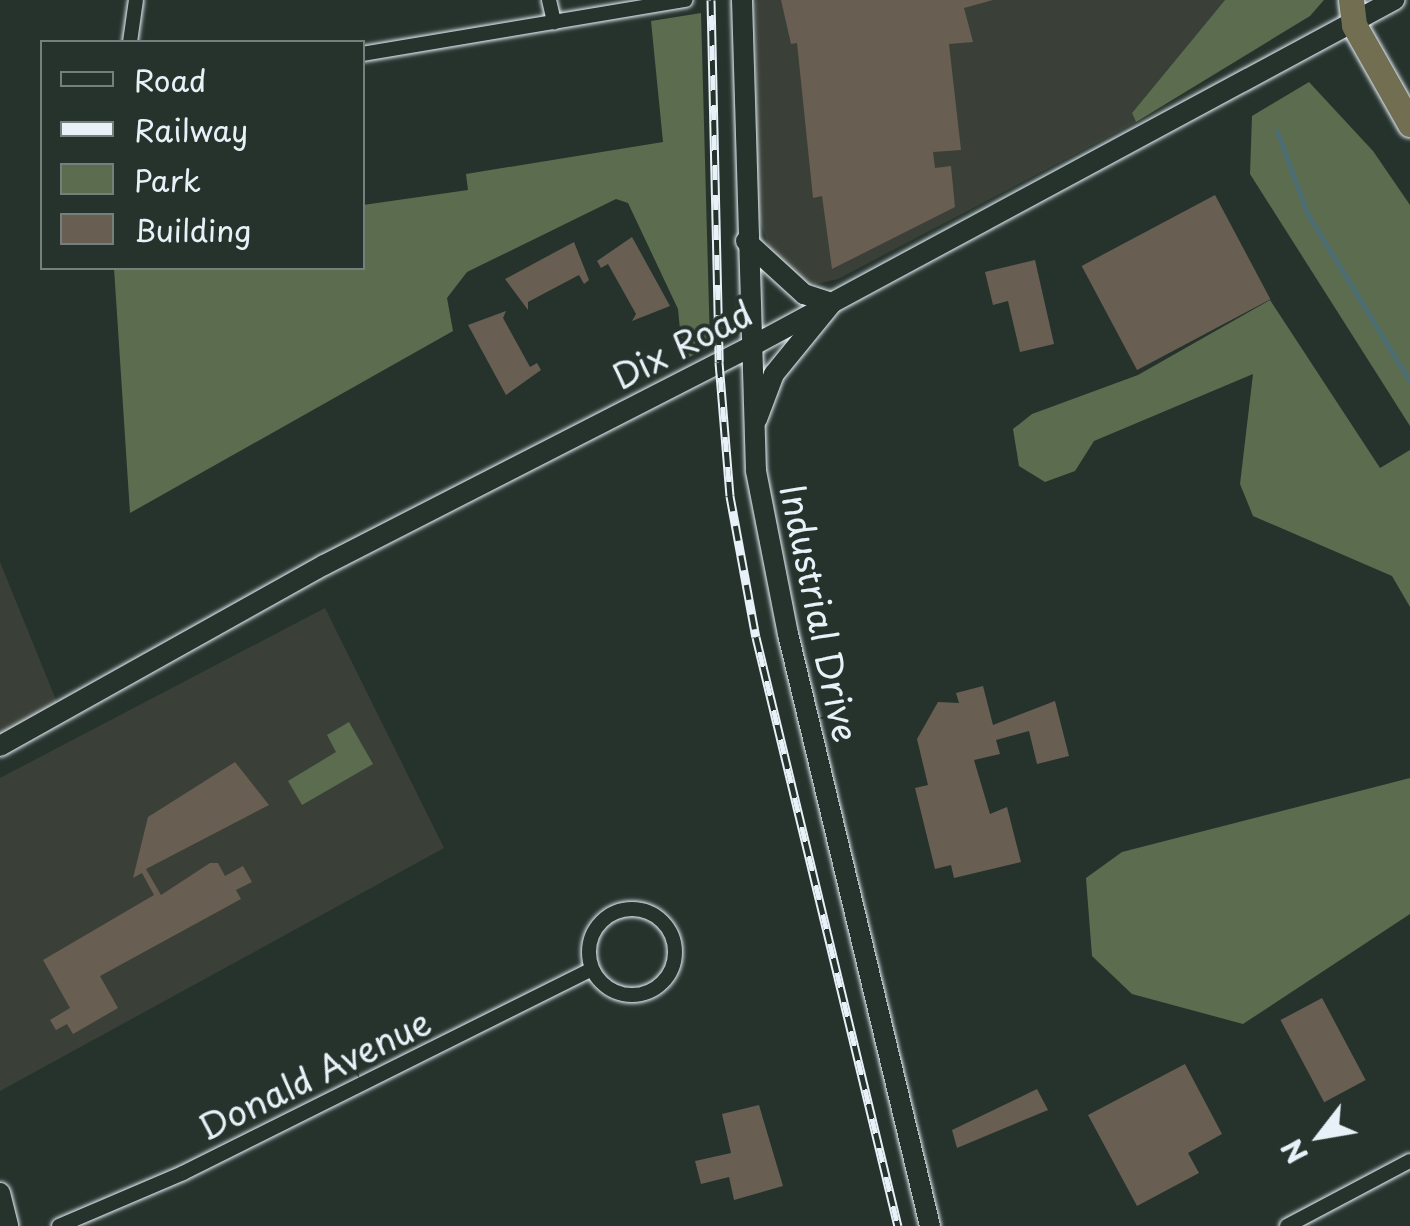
<!DOCTYPE html>
<style>
body{margin:0}
#map{position:relative;width:1410px;height:1226px;overflow:hidden;background:#26332d;font-family:"Playpen Sans",sans-serif}
div>[style]{position:absolute}
.built>*{inset:0;background:#3a4038}
.green>*{inset:0;background:#5c6c4f}
.stream>*{height:5px;margin:-2.5px;padding:0 2.5px;transform-origin:2.5px;border-radius:2.5px;background:#4c6e72}
.building>*{inset:0;background:#685e51;transform-origin:0 0}
.roads{filter:drop-shadow(0 0 2px #e8f1f8) drop-shadow(0 0 2px #e8f1f8)}
.minor>*{height:14px;margin:-7px;padding:0 7px;transform-origin:7px;border-radius:7px;background:#26332d}
.minor>.ring{margin:-7px;padding:0;box-sizing:content-box;background:none;border:14px solid #26332d;border-radius:50%}
.secondary>*{height:20px;margin:-10px;padding:0 10px;transform-origin:10px;border-radius:10px;background:#26332d}
.motorway>*{height:25px;margin:-12.5px;padding:0 12.5px;transform-origin:12.5px;border-radius:12.5px;background:#726e52}
.rail>*{height:9px;margin-top:-4.5px;transform-origin:0;background:repeating-linear-gradient(90deg,#26332d 0 15px,#e8f1f8 0 30px);box-sizing:border-box;border-block:2px solid #e8f1f8}
span{translate:-50% -50%;white-space:nowrap;text-align:center;line-height:1.15;-webkit-text-stroke:8px #26332d;paint-order:stroke}
.street-label{font-size:35px;color:#e8f1f8}
.legend{position:absolute;left:40px;top:40px;width:325px;height:230px;box-sizing:border-box;background:#26332d;border:2px solid #747f7e;margin:0;padding:12px 18px;list-style:none;font-size:30px;color:#e8f1f8}
.legend li{display:flex;align-items:center;gap:20px;height:50px}
.legend b{width:50px;border:2px solid #747f7e}
.north{position:absolute;left:1270px;top:1086px;width:100px;height:100px;-webkit-text-stroke:8px #26332d;paint-order:stroke;rotate:239deg;font-size:28px;font-weight:700;line-height:40px;text-align:center;color:#e8f1f8}
.north::after{content:'';display:block;margin:auto;width:35px;height:45px;background:#e8f1f8;clip-path:polygon(50% 0,100% 100%,50% 72%,0 100%)}
</style>
<div id="map">
<div class="built">
<div style="clip-path:polygon(756px 0,1225px 0,1132px 113px,1136px 122px,838px 279px,816px 284px,801px 281px,772px 255px,757px 213px)"></div>
<div style="clip-path:polygon(0 562px,58px 705px,0 736px)"></div>
<div style="clip-path:polygon(325px 608px,444px 848px,0 1091px,0 778px)"></div>
</div>
<div class="green">
<div style="clip-path:polygon(1225px 0,1324px 0,1310px 16px,1136px 122px,1132px 113px)"></div>
<div style="clip-path:polygon(701px 13px,710px 345px,683px 361px,678px 309px,628px 203px,616px 199px,467px 272px,447px 298px,453px 331px,130px 513px,114px 268px,362px 268px,363px 205px,468px 190px,466px 174px,663px 142px,651px 21px)"></div>
<div style="clip-path:polygon(1309px 82px,1373px 151px,1410px 205px,1410px 426px,1250px 174px,1252px 116px)"></div>
<div style="clip-path:polygon(1270px 300px,1380px 468px,1410px 450px,1410px 607px,1392px 576px,1253px 516px,1240px 484px,1253px 374px,1094px 441px,1075px 471px,1045px 482px,1019px 466px,1013px 429px,1032px 414px,1138px 375px)"></div>
<div style="clip-path:polygon(349px 722px,373px 764px,302px 805px,288px 781px,336px 752px,327px 735px)"></div>
<div style="clip-path:polygon(1410px 778px,1410px 914px,1243px 1024px,1132px 994px,1092px 956px,1086px 878px,1122px 852px)"></div>
</div>
<div class="stream">
<div style="left:1277px;top:131px;width:87px;rotate:69.9deg"></div>
<div style="left:1307px;top:213px;width:198px;rotate:58.6deg"></div>
</div>
<div class="building">
<div style="clip-path:polygon(781px 0,993px 0,964px 8px,973px 42px,949px 44px,961px 150px,933px 152px,935px 168px,951px 166px,955px 207px,832px 269px,822px 196px,813px 198px,797px 43px,791px 44px)"></div>
<div style="left:1215px;top:195px;width:118px;height:151px;rotate:62deg"></div>
<div style="clip-path:polygon(632px 237px,670px 306px,632px 321px,636px 314px,608px 264px,601px 268px,597px 261px)"></div>
<div style="clip-path:polygon(574px 242px,589px 280px,584px 284px,579px 275px,528px 302px,528px 310px,505px 279px)"></div>
<div style="clip-path:polygon(1035px 260px,1054px 344px,1020px 352px,1008px 301px,993px 305px,985px 272px)"></div>
<div style="clip-path:polygon(506px 311px,503px 318px,530px 367px,537px 363px,541px 370px,506px 395px,468px 325px)"></div>
<div style="clip-path:polygon(983px 686px,993px 725px,1055px 701px,1069px 756px,1037px 764px,1029px 731px,996px 740px,1000px 754px,974px 760px,990px 814px,1007px 807px,1021px 862px,954px 878px,951px 865px,935px 869px,915px 788px,928px 785px,917px 739px,938px 702px,959px 703px,956px 693px)"></div>
<div style="clip-path:polygon(235px 762px,269px 805px,146px 869px,161px 895px,210px 863px,218px 863px,225px 876px,243px 866px,252px 882px,236px 890px,241px 899px,100px 976px,118px 1008px,73px 1034px,67px 1024px,56px 1030px,50px 1020px,70px 1008px,43px 960px,154px 895px,142px 873px,133px 878px,148px 817px)"></div>
<div style="left:1322px;top:998px;width:93px;height:47px;rotate:62deg"></div>
<div style="clip-path:polygon(1185px 1064px,1222px 1134px,1188px 1153px,1199px 1173px,1137px 1206px,1088px 1115px)"></div>
<div style="clip-path:polygon(1037px 1089px,1048px 1110px,957px 1148px,952px 1130px)"></div>
<div style="clip-path:polygon(759px 1105px,783px 1186px,734px 1200px,729px 1177px,701px 1184px,695px 1161px,731px 1153px,722px 1114px)"></div>
</div>
<div class="roads">
<div class="minor">
<div style="left:549px;top:0;width:23px;rotate:77deg"></div>
<div style="left:130px;top:42px;width:42px;rotate:-81.9deg"></div>
<div style="left:362px;top:54px;width:328px;rotate:-9.5deg"></div>
<div class="ring" style="left:589px;top:909px;width:72px;height:72px"></div>
<div style="left:59px;top:1226px;width:135px;rotate:-23.1deg"></div>
<div style="left:183px;top:1173px;width:457px;rotate:-26.5deg"></div>
<div style="left:1287px;top:1226px;width:139px;rotate:-27.9deg"></div>
</div>
<div class="secondary">
<div style="left:742px;top:0;width:471px;rotate:88.3deg"></div>
<div style="left:756px;top:471px;width:166px;rotate:78.9deg"></div>
<div style="left:788px;top:634px;width:609px;rotate:76.51deg"></div>
<div style="left:746px;top:241px;width:79px;rotate:42.4deg"></div>
<div style="left:804px;top:294px;width:29px;rotate:18deg"></div>
<div style="left:832px;top:303px;width:92px;rotate:129.2deg"></div>
<div style="left:774px;top:374px;width:48px;rotate:110.7deg"></div>
<div style="left:0;top:746px;width:371px;rotate:-29.2deg"></div>
<div style="left:324px;top:565px;width:479px;rotate:-27.1deg"></div>
<div style="left:750px;top:347px;width:732px;rotate:-28.32deg"></div>
<div style="left:0;top:1193px;width:34px;rotate:76deg"></div>
</div>
<div class="motorway">
<div style="left:1351px;top:0;width:25px;rotate:83deg"></div>
<div style="left:1354px;top:25px;width:114px;rotate:60.5deg"></div>
</div>
</div>
<div class="rail">
<div style="left:711px;top:0;width:362px;rotate:88.7deg"></div>
<div style="left:719px;top:362px;width:134px;rotate:85.3deg"></div>
<div style="left:730px;top:496px;width:143px;rotate:79.6deg"></div>
<div style="left:756px;top:637px;width:606px;rotate:76.45deg"></div>
</div>
<div class="street-label">
<span style="left:682px;top:344px;rotate:-27deg">Dix Road</span>
<span style="left:820px;top:613px;rotate:78deg">Industrial Drive</span>
<span style="left:314px;top:1074px;rotate:-26deg">Donald Avenue</span>
</div>
<ul class="legend">
<li><b style="height:12px;background:#26332d"></b>Road</li>
<li><b style="height:12px;background:#e8f1f8"></b>Railway</li>
<li><b style="height:28px;background:#5c6c4f"></b>Park</li>
<li><b style="height:28px;background:#685e51"></b>Building</li>
</ul>
<div class="north">N</div>
</div>
